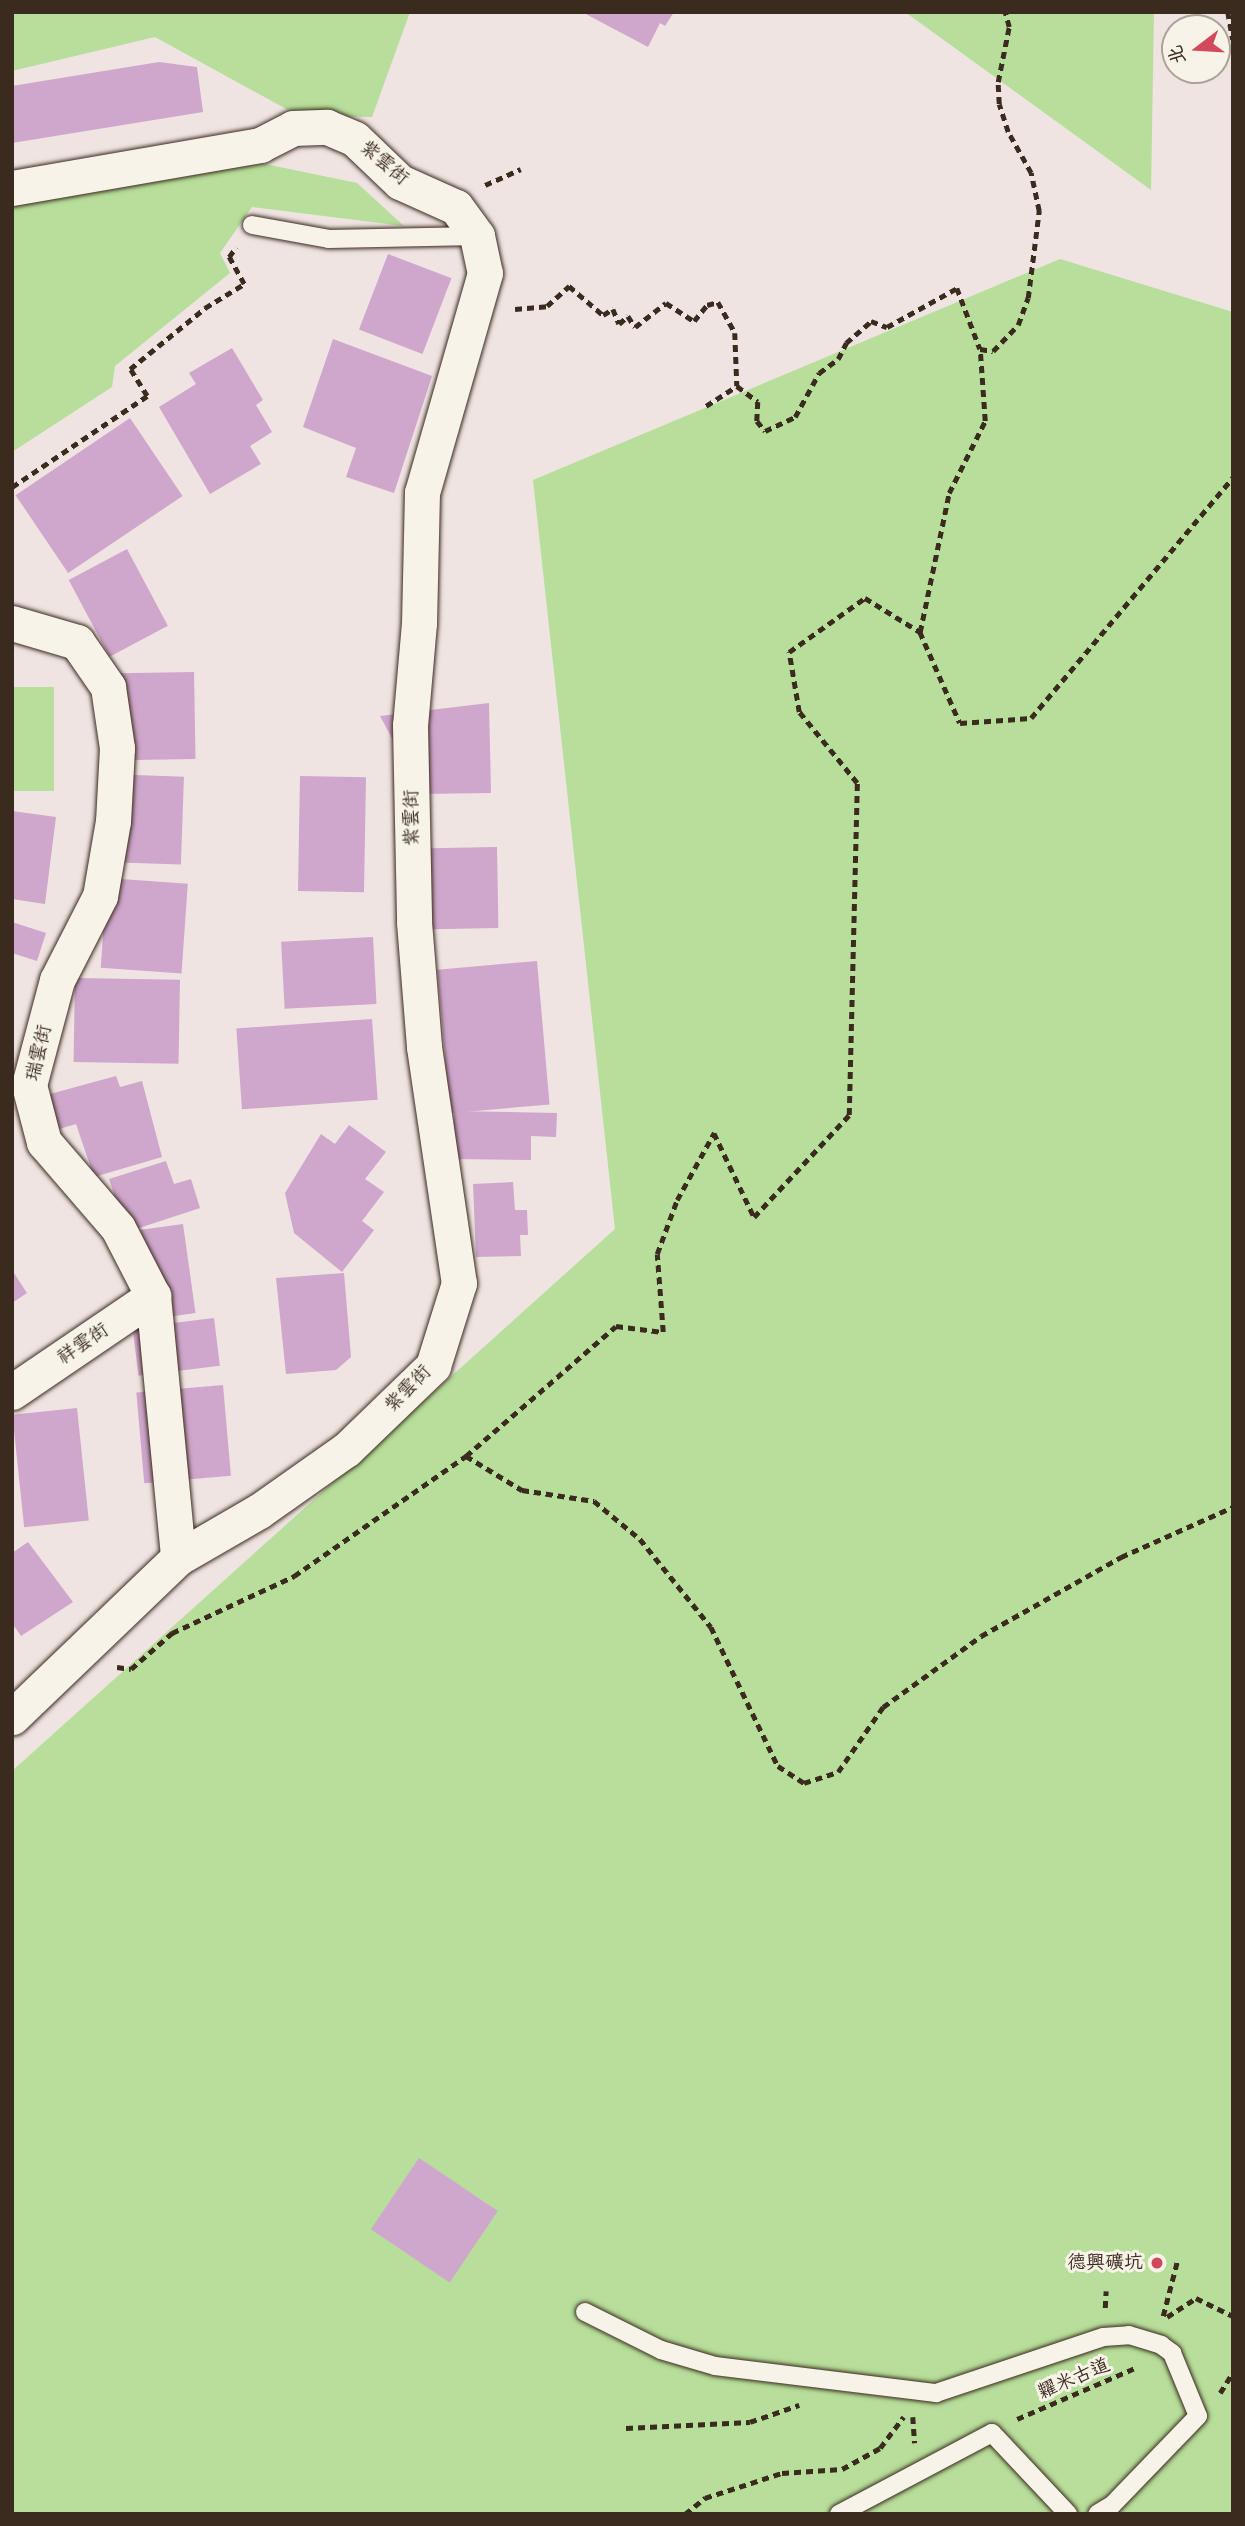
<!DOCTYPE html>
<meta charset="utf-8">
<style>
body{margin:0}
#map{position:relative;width:1245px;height:2526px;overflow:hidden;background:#efe4e2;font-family:"Balsamiq Sans","LXGW WenKai TC",sans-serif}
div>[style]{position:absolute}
.green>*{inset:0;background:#b7de9a;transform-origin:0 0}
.building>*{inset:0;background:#cfa6cc;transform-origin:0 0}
.path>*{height:4.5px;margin-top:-2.25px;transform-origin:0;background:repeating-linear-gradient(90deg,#3b2a1e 0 7px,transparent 0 12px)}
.roads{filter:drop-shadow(0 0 2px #3b2a1e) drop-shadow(0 0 2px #3b2a1e)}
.lane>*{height:18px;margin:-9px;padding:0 9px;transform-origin:9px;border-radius:9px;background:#f7f3e8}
.street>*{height:35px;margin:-17.5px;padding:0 17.5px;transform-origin:17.5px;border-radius:17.5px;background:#f7f3e8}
.dots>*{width:19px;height:19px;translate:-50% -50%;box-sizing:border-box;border:4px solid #f7f3e8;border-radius:50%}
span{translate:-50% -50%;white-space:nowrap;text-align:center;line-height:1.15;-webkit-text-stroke:6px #f7f3e8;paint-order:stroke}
.street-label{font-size:19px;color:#3b2a1e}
.poi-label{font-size:19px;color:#3b2a1e}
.right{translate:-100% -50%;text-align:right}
.frame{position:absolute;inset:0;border:14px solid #3b2a1e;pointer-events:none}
.north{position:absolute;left:1161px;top:14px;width:70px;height:70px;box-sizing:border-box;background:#f7f3e8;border:2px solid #aca397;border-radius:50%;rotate:253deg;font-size:19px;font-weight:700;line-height:28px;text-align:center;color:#3b2a1e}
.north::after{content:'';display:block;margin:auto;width:24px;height:32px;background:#d1495b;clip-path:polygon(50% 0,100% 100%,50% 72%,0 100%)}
</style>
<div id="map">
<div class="green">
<div style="clip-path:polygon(12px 12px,410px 12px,372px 117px,299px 116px,155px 37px,12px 71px)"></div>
<div style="clip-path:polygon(905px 12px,1154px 12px,1151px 190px)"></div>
<div style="clip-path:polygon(265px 164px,357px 183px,404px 226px,252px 207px,220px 253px,230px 273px,115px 366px,112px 387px,12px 452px,12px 202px,96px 183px)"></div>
<div style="clip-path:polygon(1060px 259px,1233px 312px,1233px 2514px,12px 2514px,12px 1771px,615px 1229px,533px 480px)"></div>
<div style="left:12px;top:687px;width:42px;height:104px"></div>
</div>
<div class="building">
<div style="clip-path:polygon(582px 12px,674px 12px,665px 26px,660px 23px,648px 47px)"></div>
<div style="clip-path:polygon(159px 62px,197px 67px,203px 112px,12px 143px,12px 86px)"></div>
<div style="left:388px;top:254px;width:68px;height:81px;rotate:21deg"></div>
<div style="clip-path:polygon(333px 339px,432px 376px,394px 493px,346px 477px,356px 448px,303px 427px)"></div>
<div style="clip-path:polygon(232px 348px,263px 400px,256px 405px,272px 432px,250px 446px,261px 464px,210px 494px,159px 407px,196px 384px,189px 373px)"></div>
<div style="left:130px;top:418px;width:94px;height:138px;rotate:56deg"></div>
<div style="left:127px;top:549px;width:87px;height:66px;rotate:62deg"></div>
<div style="left:194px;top:672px;width:87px;height:89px;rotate:89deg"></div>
<div style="clip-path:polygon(489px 703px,491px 793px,422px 794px,380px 716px)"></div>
<div style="left:108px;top:774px;width:76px;height:88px;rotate:2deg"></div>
<div style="left:300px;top:776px;width:66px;height:115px;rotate:1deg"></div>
<div style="clip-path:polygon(12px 811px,56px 817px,45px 904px,12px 899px)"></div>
<div style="left:497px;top:847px;width:81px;height:68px;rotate:89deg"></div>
<div style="left:107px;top:878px;width:81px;height:90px;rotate:4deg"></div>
<div style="clip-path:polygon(12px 922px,46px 933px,37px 961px,12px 953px)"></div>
<div style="left:373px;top:937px;width:67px;height:92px;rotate:87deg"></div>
<div style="left:537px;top:961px;width:144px;height:100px;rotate:85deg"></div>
<div style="left:75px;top:978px;width:105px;height:84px;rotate:1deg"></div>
<div style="left:372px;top:1019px;width:81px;height:136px;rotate:86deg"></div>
<div style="clip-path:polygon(116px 1076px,120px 1087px,142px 1081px,162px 1157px,94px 1177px,76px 1124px,49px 1132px,39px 1097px)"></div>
<div style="clip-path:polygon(454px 1111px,557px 1113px,556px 1137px,531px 1136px,531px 1160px,453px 1159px)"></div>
<div style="clip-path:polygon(349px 1125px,386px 1152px,365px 1179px,384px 1192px,362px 1221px,374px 1230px,342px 1272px,294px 1233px,285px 1193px,321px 1134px,335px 1144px)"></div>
<div style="clip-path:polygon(166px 1161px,174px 1184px,191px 1179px,200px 1208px,127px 1232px,109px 1179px)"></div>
<div style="clip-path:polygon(513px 1182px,515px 1210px,527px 1210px,528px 1235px,520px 1235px,521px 1256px,476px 1257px,473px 1184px)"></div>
<div style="left:183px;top:1224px;width:90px;height:44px;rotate:82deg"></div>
<div style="clip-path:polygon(12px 1270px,27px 1293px,12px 1303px)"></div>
<div style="clip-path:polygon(344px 1273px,351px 1357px,336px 1370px,286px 1374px,276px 1278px)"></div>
<div style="left:214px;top:1318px;width:48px;height:82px;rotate:83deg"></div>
<div style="left:223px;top:1385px;width:91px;height:87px;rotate:85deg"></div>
<div style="left:77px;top:1408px;width:113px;height:65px;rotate:84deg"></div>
<div style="clip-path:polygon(28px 1542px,73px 1602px,21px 1636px,12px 1623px,12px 1553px)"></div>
<div style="left:419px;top:2158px;width:95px;height:86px;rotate:34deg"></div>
</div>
<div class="path">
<div style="left:1228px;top:12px;width:28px;rotate:80deg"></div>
<div style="left:485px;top:185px;width:39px;rotate:-24deg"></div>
<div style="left:515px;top:309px;width:32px;rotate:-5deg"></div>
<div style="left:547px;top:306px;width:30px;rotate:-42deg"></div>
<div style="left:569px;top:286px;width:45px;rotate:40.5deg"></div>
<div style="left:603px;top:315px;width:12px;rotate:-31deg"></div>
<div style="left:613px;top:309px;width:16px;rotate:68deg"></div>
<div style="left:619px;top:324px;width:12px;rotate:-42deg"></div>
<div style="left:628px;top:316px;width:13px;rotate:58deg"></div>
<div style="left:635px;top:327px;width:39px;rotate:-38deg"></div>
<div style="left:666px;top:303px;width:33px;rotate:33deg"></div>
<div style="left:694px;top:321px;width:21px;rotate:-51deg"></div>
<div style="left:707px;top:305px;width:11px;rotate:-15deg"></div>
<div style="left:718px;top:302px;width:35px;rotate:61deg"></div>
<div style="left:735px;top:333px;width:53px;rotate:87.8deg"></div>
<div style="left:737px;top:386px;width:26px;rotate:37deg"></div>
<div style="left:758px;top:402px;width:19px;rotate:93deg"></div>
<div style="left:757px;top:421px;width:13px;rotate:51deg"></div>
<div style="left:765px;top:431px;width:33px;rotate:-25deg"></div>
<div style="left:795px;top:417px;width:50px;rotate:-61.4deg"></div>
<div style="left:819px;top:373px;width:24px;rotate:-36deg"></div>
<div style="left:838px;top:359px;width:18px;rotate:-63deg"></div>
<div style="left:846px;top:343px;width:33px;rotate:-41deg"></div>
<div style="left:871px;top:321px;width:17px;rotate:21deg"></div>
<div style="left:887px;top:327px;width:80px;rotate:-29.1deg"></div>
<div style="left:957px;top:288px;width:65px;rotate:69.3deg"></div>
<div style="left:980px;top:349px;width:13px;rotate:9deg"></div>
<div style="left:993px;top:351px;width:36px;rotate:-46deg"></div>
<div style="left:1018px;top:325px;width:29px;rotate:-70deg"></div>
<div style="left:1028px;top:298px;width:88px;rotate:-82.8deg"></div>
<div style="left:1039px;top:211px;width:39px;rotate:-102deg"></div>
<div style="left:1031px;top:173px;width:47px;rotate:-119.3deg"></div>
<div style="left:1008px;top:132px;width:29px;rotate:-108deg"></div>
<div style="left:999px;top:104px;width:22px;rotate:-93deg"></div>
<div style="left:998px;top:82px;width:56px;rotate:-78.7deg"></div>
<div style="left:1009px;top:27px;width:16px;rotate:-105deg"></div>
<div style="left:706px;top:406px;width:37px;rotate:-33deg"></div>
<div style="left:12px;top:487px;width:163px;rotate:-34deg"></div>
<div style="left:147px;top:396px;width:32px;rotate:-122deg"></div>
<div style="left:130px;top:369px;width:97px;rotate:-39.1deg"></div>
<div style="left:205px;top:308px;width:46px;rotate:-31.6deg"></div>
<div style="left:244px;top:284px;width:31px;rotate:-119deg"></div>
<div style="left:229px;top:257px;width:12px;rotate:-55deg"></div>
<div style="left:920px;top:632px;width:142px;rotate:-78.2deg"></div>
<div style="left:949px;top:493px;width:80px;rotate:-63.4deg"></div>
<div style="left:985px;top:421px;width:72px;rotate:-94deg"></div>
<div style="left:466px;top:1456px;width:198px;rotate:-40.9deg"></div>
<div style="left:616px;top:1326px;width:47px;rotate:7.3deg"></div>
<div style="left:663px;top:1332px;width:78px;rotate:-94.4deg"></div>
<div style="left:657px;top:1254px;width:58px;rotate:-69.7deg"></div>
<div style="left:677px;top:1200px;width:77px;rotate:-61.1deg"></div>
<div style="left:714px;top:1133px;width:93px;rotate:64.5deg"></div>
<div style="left:754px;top:1217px;width:139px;rotate:-47deg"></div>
<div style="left:849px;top:1115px;width:332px;rotate:-88.6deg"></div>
<div style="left:857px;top:783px;width:92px;rotate:-129.2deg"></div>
<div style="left:799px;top:712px;width:61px;rotate:-99.5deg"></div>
<div style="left:789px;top:652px;width:93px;rotate:-35.4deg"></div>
<div style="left:865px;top:598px;width:65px;rotate:31.7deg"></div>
<div style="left:920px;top:632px;width:99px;rotate:66.3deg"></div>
<div style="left:960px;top:723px;width:71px;rotate:-4deg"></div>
<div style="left:1031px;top:718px;width:314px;rotate:-50deg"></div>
<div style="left:117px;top:1667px;width:14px;rotate:8deg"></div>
<div style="left:131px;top:1669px;width:55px;rotate:-41.3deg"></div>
<div style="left:172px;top:1633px;width:135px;rotate:-25deg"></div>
<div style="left:294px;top:1576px;width:210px;rotate:-34.9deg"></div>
<div style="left:466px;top:1456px;width:66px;rotate:31.3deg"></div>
<div style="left:522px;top:1490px;width:73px;rotate:8.7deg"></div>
<div style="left:594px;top:1501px;width:60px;rotate:39.6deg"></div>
<div style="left:640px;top:1539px;width:113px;rotate:51.1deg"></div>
<div style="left:711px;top:1627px;width:154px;rotate:64.3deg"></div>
<div style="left:778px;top:1766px;width:31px;rotate:33deg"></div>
<div style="left:804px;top:1783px;width:36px;rotate:-18deg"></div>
<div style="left:838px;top:1772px;width:79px;rotate:-55.3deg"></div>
<div style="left:883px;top:1707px;width:121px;rotate:-35.9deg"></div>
<div style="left:981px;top:1636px;width:161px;rotate:-29.4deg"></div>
<div style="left:1121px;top:1557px;width:123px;rotate:-24.1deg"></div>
<div style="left:1105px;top:2308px;width:17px;rotate:-87deg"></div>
<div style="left:1163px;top:2316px;width:56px;rotate:-75.5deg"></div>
<div style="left:1167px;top:2317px;width:35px;rotate:-33deg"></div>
<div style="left:1196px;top:2298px;width:41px;rotate:25.9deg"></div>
<div style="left:1220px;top:2393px;width:25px;rotate:-58deg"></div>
<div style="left:913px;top:2417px;width:26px;rotate:86deg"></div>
<div style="left:1017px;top:2419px;width:131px;rotate:-23.4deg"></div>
<div style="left:626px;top:2428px;width:124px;rotate:-2.8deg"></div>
<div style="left:750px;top:2422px;width:52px;rotate:-19.1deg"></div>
<div style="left:685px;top:2514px;width:26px;rotate:-39deg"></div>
<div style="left:705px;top:2498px;width:81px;rotate:-18deg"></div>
<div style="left:782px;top:2473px;width:60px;rotate:-3.8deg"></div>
<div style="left:842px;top:2469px;width:43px;rotate:-28.9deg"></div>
<div style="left:880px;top:2448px;width:39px;rotate:-53deg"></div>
</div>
<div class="roads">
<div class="lane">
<div style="left:252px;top:225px;width:78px;rotate:10.3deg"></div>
<div style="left:329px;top:239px;width:148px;rotate:-1.2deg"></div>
<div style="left:585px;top:2312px;width:85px;rotate:26.6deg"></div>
<div style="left:661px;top:2350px;width:56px;rotate:16.5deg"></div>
<div style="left:715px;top:2366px;width:223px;rotate:7deg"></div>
<div style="left:936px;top:2393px;width:176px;rotate:-18.5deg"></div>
<div style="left:1103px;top:2337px;width:26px;rotate:-4deg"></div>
<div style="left:1129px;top:2335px;width:34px;rotate:17deg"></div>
<div style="left:1161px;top:2345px;width:14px;rotate:36deg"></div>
<div style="left:1172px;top:2353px;width:68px;rotate:67.6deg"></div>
<div style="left:1198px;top:2416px;width:124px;rotate:134deg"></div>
<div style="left:1112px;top:2505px;width:17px;rotate:149deg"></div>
<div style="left:839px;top:2514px;width:173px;rotate:-27.9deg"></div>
<div style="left:992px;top:2433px;width:111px;rotate:46.8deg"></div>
</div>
<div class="street">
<div style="left:12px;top:188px;width:252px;rotate:-9.8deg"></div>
<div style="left:260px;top:145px;width:37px;rotate:-27deg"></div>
<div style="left:293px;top:128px;width:34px;rotate:-2deg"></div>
<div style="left:327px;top:127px;width:30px;rotate:23deg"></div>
<div style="left:355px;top:139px;width:62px;rotate:43.7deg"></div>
<div style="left:400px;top:182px;width:61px;rotate:24.1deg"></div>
<div style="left:456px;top:207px;width:36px;rotate:54deg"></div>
<div style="left:477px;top:236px;width:38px;rotate:78deg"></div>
<div style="left:485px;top:273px;width:228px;rotate:106deg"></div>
<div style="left:422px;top:492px;width:131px;rotate:91.3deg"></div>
<div style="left:419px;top:623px;width:102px;rotate:95deg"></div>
<div style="left:410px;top:725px;width:197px;rotate:88.8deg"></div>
<div style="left:414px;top:922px;width:125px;rotate:85.4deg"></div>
<div style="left:424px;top:1047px;width:239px;rotate:81.6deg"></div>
<div style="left:459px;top:1283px;width:87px;rotate:107.4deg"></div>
<div style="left:433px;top:1366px;width:120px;rotate:136deg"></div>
<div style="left:347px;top:1449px;width:108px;rotate:144.8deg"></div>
<div style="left:259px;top:1511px;width:94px;rotate:149.9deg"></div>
<div style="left:178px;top:1558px;width:230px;rotate:136.2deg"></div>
<div style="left:12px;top:623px;width:68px;rotate:16.3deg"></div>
<div style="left:77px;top:642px;width:55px;rotate:55.4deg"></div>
<div style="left:108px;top:687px;width:62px;rotate:81.6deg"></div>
<div style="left:117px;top:748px;width:73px;rotate:93.1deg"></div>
<div style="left:113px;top:821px;width:76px;rotate:99.8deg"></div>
<div style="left:100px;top:896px;width:94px;rotate:117.1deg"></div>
<div style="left:57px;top:980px;width:109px;rotate:104.9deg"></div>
<div style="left:29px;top:1085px;width:59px;rotate:75.3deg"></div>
<div style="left:44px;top:1142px;width:113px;rotate:49.3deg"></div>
<div style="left:118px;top:1228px;width:76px;rotate:62.8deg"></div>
<div style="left:153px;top:1296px;width:263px;rotate:84.5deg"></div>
<div style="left:12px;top:1392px;width:171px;rotate:-34.2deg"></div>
</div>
</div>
<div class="dots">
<div style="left:1157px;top:2263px;background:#d1495b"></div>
</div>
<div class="street-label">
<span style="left:384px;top:163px;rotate:40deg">紫雲街</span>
<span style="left:412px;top:818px;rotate:-91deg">紫雲街</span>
<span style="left:39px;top:1053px;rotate:-77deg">瑞雲街</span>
<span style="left:83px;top:1344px;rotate:-34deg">祥雲街</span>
<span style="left:408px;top:1389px;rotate:-46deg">紫雲街</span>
<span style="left:1074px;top:2379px;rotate:-23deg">糶米古道</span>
</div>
<div class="poi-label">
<span class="right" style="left:1143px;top:2263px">德興礦坑</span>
</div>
<div class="frame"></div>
<div class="north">北</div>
</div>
